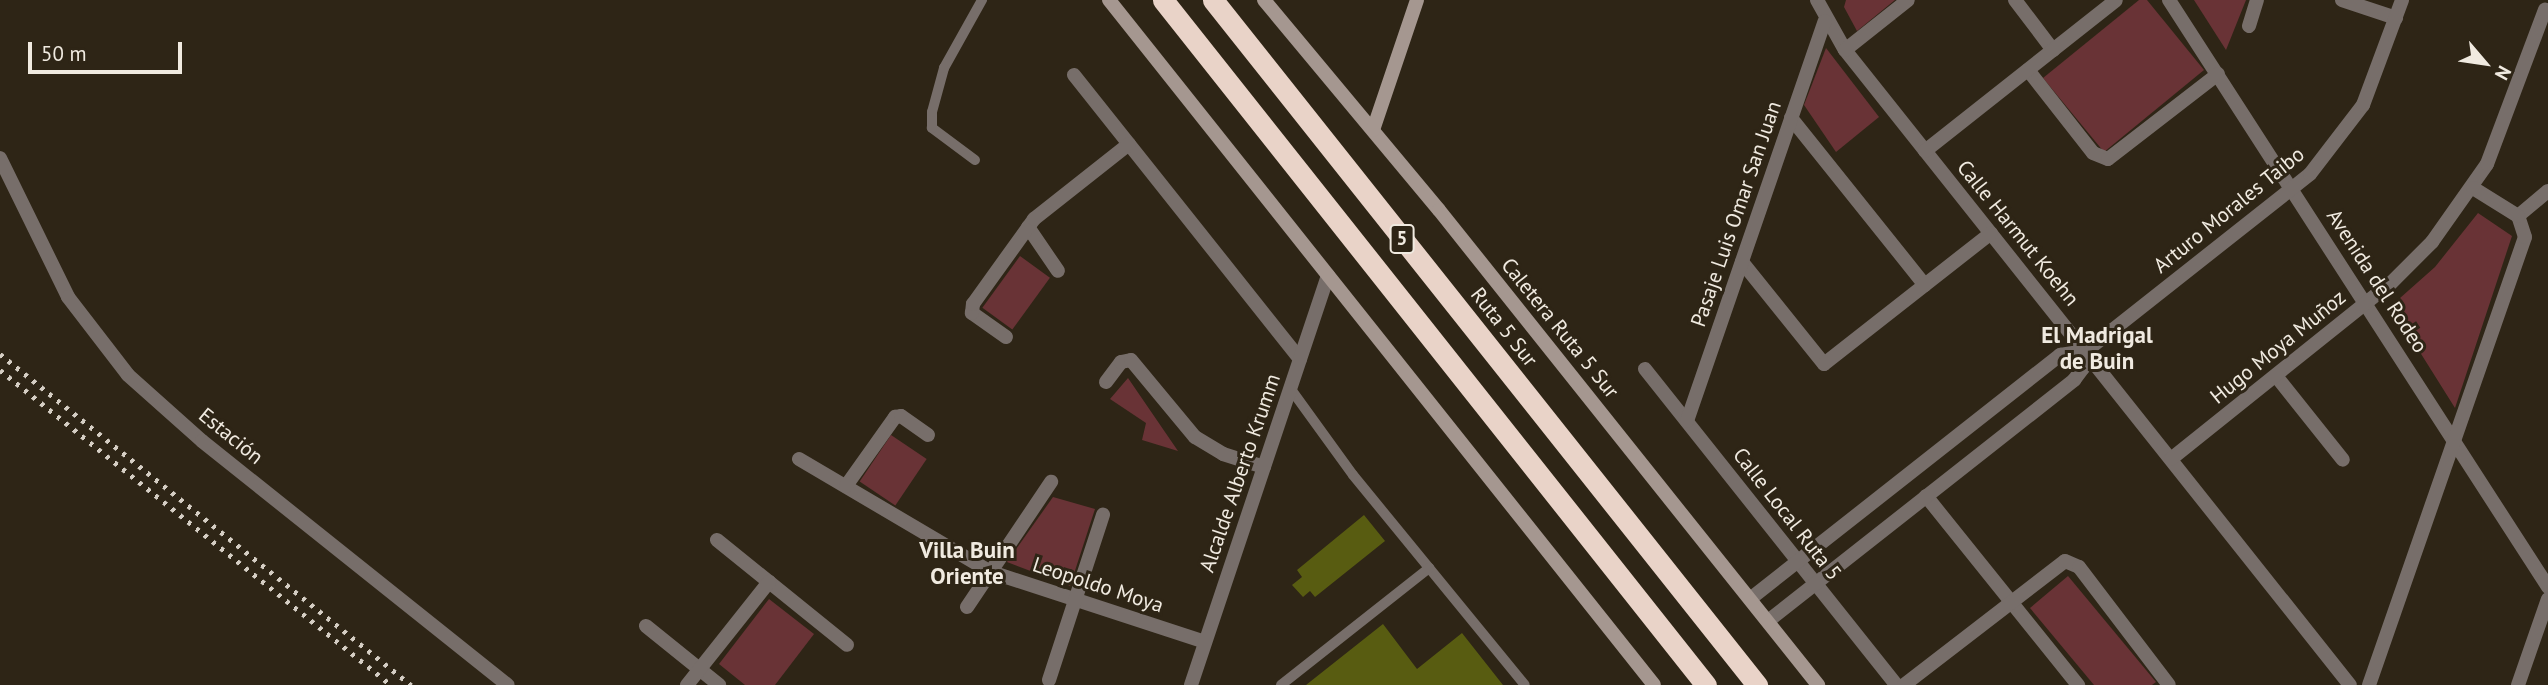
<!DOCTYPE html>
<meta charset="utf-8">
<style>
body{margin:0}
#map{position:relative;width:2548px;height:685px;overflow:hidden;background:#2e2516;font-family:"PT Sans",sans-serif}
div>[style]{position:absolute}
.green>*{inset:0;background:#693336;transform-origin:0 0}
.building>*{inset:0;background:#585c11}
.lane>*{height:10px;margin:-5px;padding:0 5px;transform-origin:5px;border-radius:5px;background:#776e6a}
.street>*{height:14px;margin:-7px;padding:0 7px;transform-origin:7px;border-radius:7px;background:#776e6a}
.secondary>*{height:14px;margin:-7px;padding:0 7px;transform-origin:7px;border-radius:7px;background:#a59790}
.highway>*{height:21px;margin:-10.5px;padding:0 10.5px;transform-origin:10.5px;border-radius:10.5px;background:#e9d3c8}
.rail>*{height:5px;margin-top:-2.5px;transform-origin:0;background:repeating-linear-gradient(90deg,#d5cec4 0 3.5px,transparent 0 10.5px)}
span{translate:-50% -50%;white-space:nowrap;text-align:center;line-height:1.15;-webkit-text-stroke:6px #2e2516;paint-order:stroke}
.shield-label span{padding:2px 5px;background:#2e2516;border:2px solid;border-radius:5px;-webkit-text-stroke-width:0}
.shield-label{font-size:19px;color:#f0eae0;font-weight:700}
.street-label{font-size:21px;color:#f0eae0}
.neighbourhood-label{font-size:23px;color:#f0eae0;font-weight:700}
.north{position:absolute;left:2450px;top:28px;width:70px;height:70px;-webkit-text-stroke:5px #2e2516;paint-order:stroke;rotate:119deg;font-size:19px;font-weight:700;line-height:28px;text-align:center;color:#f0eae0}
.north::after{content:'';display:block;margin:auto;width:24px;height:32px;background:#f0eae0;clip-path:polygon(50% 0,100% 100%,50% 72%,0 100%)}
.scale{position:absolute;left:28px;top:42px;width:154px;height:32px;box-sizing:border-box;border:4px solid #f0eae0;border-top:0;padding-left:9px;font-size:21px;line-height:24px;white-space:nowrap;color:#f0eae0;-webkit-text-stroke:5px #2e2516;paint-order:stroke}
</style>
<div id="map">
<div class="green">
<div style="clip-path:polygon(1846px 0,1895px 0,1857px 31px,1844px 7px)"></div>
<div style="clip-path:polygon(2139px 0,2147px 0,2204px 70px,2104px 152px,2043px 78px)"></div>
<div style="clip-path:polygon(2194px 0,2246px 0,2226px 50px)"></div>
<div style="clip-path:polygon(1826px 48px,1879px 117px,1836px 152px,1804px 105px)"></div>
<div style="clip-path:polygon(2478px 213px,2512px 236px,2455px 408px,2391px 306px,2435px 267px)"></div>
<div style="left:1020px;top:256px;width:37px;height:64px;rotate:36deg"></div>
<div style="clip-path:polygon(1128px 378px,1178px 451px,1142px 440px,1146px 423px,1110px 399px)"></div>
<div style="left:891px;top:435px;width:43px;height:56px;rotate:34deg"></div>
<div style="clip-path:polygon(1053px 497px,1095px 509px,1070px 586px,1007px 562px)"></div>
<div style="clip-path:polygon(2068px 576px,2156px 682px,2152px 685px,2094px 685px,2030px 608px)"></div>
<div style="clip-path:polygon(769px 599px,814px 634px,775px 685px,745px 685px,719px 664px)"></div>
</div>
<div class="building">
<div style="clip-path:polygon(1364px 515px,1385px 541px,1315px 597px,1310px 591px,1303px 597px,1292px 585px,1302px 577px,1297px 570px)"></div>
<div style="clip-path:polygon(1383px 624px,1417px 669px,1462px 633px,1503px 685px,1306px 685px)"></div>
</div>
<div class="lane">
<div style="left:975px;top:160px;width:54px;rotate:-143.3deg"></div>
<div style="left:932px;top:128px;width:16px;rotate:-90deg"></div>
<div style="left:932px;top:112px;width:46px;rotate:-74.7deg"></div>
<div style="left:944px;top:68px;width:78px;rotate:-60.8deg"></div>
<div style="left:1290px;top:388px;width:107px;rotate:54.1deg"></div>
<div style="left:1353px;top:475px;width:271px;rotate:50.7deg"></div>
<div style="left:1281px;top:685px;width:189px;rotate:-38.3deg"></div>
</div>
<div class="street">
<div style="left:1817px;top:0;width:57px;rotate:60.8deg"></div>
<div style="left:1845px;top:50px;width:811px;rotate:51.51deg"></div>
<div style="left:2015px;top:0;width:63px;rotate:52.8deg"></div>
<div style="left:2169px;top:0;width:699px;rotate:57.15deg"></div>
<div style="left:2342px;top:0;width:57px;rotate:18.4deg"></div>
<div style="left:2249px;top:26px;width:27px;rotate:-73deg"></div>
<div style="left:1845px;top:50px;width:80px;rotate:-38.4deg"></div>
<div style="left:2028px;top:70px;width:105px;rotate:51.9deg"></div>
<div style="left:2093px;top:153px;width:16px;rotate:22deg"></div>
<div style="left:2108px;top:159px;width:139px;rotate:-37.7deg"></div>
<div style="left:1074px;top:75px;width:363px;rotate:51.5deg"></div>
<div style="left:1791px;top:118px;width:214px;rotate:51.3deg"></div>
<div style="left:1925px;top:151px;width:243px;rotate:-38.3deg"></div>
<div style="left:0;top:158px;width:155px;rotate:63.9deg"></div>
<div style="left:68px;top:297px;width:98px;rotate:52.4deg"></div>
<div style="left:128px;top:375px;width:99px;rotate:41.7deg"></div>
<div style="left:202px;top:441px;width:391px;rotate:38.6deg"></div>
<div style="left:2518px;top:216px;width:39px;rotate:-40deg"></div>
<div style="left:1028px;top:227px;width:53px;rotate:55.7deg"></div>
<div style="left:1742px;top:262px;width:131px;rotate:51.2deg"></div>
<div style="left:1824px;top:364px;width:212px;rotate:-38.1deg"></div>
<div style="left:1006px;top:337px;width:42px;rotate:-144.8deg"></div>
<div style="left:972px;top:313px;width:9px;rotate:-84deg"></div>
<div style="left:973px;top:304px;width:105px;rotate:-54.3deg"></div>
<div style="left:1034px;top:219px;width:121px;rotate:-38.3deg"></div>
<div style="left:1645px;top:369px;width:404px;rotate:51.5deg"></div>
<div style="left:2276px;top:376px;width:107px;rotate:51.4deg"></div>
<div style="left:1106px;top:382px;width:25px;rotate:-53deg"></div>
<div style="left:1121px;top:362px;width:10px;rotate:-11deg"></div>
<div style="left:1131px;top:360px;width:100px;rotate:50.3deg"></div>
<div style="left:1195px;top:437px;width:33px;rotate:31deg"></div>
<div style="left:1223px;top:454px;width:43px;rotate:17.6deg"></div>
<div style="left:1687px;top:421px;width:423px;rotate:-71deg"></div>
<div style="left:799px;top:459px;width:223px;rotate:30.5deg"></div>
<div style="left:991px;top:572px;width:225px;rotate:18.1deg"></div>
<div style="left:2171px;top:459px;width:282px;rotate:-38.7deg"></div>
<div style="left:2391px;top:283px;width:58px;rotate:-45deg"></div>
<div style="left:2432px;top:242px;width:95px;rotate:-54.8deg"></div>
<div style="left:2487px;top:164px;width:165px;rotate:-69.4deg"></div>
<div style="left:846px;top:486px;width:85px;rotate:-54.6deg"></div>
<div style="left:895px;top:417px;width:6px;rotate:-9deg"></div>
<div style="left:901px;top:416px;width:33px;rotate:35deg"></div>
<div style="left:1926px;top:496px;width:243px;rotate:51.2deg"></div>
<div style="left:717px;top:540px;width:167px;rotate:38.9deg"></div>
<div style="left:1750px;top:599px;width:395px;rotate:-38.2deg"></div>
<div style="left:2060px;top:355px;width:26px;rotate:-9deg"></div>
<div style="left:2086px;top:351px;width:285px;rotate:-38.3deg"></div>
<div style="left:2310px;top:174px;width:87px;rotate:-52.5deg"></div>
<div style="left:2363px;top:105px;width:112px;rotate:-69.6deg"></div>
<div style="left:967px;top:607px;width:151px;rotate:-56.1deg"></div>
<div style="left:1768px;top:621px;width:390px;rotate:-38.2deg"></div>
<div style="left:2074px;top:380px;width:15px;rotate:-53deg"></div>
<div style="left:2083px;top:368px;width:17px;rotate:-80deg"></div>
<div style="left:646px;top:626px;width:94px;rotate:38.9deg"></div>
<div style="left:1049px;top:680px;width:174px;rotate:-71.9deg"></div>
<div style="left:687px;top:685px;width:132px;rotate:-51.5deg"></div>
<div style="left:1191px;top:685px;width:432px;rotate:-71.5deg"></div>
<div style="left:1904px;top:685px;width:203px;rotate:-37.6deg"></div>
<div style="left:2065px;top:561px;width:15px;rotate:23deg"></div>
<div style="left:2079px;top:567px;width:148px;rotate:52.7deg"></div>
<div style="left:2369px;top:685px;width:474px;rotate:-70.8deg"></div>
<div style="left:2525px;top:237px;width:22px;rotate:-108deg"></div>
<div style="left:2518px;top:216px;width:53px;rotate:-148.1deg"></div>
<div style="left:2518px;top:685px;width:91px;rotate:-70.8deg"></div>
</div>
<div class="secondary">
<div style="left:1109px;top:0;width:875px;rotate:51.49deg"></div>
<div style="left:1264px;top:0;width:273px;rotate:50.2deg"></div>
<div style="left:1439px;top:210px;width:608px;rotate:51.41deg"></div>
<div style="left:1373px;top:130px;width:137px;rotate:-71.3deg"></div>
</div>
<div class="highway">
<div style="left:1163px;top:0;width:874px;rotate:51.6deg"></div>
<div style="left:1213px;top:0;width:875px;rotate:51.54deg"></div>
</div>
<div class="rail">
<div style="left:0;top:354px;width:528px;rotate:38.85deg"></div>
<div style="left:0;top:370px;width:502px;rotate:38.86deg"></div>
</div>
<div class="shield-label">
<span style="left:1402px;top:239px">5</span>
</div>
<div class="street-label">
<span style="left:2229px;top:210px;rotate:-39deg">Arturo Morales Taibo</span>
<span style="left:1736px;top:214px;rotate:-71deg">Pasaje Luis Omar San Juan</span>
<span style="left:2018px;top:233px;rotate:51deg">Calle Harmut Koehn</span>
<span style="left:2377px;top:281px;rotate:57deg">Avenida del Rodeo</span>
<span style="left:1504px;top:327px;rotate:52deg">Ruta 5 Sur</span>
<span style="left:1560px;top:328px;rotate:51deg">Caletera Ruta 5 Sur</span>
<span style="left:2278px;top:347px;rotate:-39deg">Hugo Moya Muñoz</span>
<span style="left:231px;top:436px;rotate:39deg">Estación</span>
<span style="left:1240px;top:473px;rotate:-71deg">Alcalde Alberto Krumm</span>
<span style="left:1787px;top:514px;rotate:52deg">Calle Local Ruta 5</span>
<span style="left:1098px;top:585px;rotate:18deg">Leopoldo Moya</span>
</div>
<div class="neighbourhood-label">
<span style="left:2097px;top:348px">El Madrigal<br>de Buin</span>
<span style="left:967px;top:563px">Villa Buin<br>Oriente</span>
</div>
<div class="north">N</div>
<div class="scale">50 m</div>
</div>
